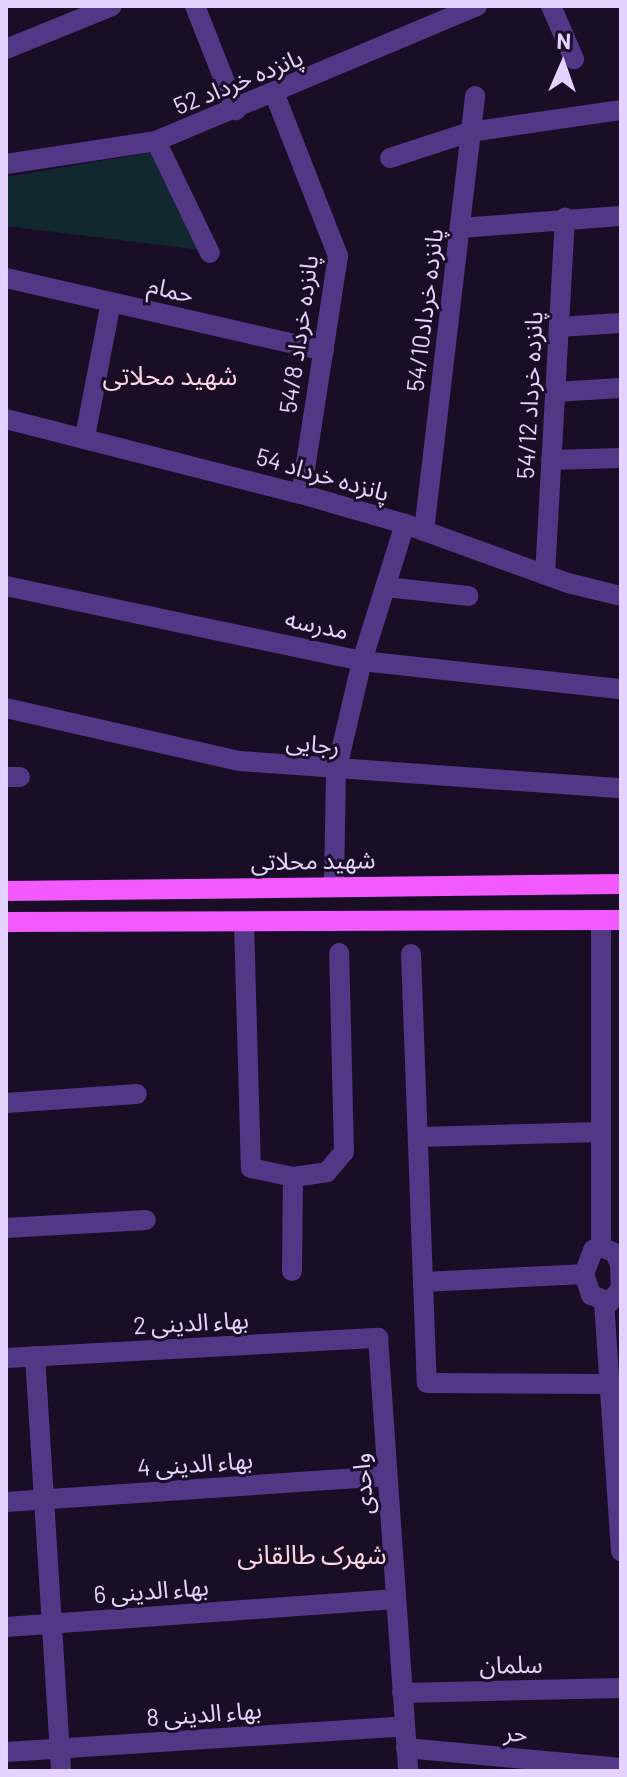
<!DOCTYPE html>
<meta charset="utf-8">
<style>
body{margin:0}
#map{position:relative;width:627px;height:1777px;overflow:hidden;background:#190e26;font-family:Barlow,"Noto Sans Arabic",sans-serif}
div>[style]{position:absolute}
.green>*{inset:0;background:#112830}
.minor>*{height:20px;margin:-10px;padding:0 10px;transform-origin:10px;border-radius:10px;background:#523787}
.major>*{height:20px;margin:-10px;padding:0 10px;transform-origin:10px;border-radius:10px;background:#f25aff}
span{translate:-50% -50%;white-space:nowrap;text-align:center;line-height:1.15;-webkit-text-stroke:6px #190e26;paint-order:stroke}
.street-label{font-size:24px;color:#e5d3ff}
.neighbourhood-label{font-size:26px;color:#ffd5e3}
.frame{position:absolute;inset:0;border:8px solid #e5d3ff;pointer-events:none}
.north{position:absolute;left:523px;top:24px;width:80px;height:80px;-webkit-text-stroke:6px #190e26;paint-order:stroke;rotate:2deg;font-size:22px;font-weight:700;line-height:32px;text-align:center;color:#e5d3ff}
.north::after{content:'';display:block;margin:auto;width:28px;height:36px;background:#e5d3ff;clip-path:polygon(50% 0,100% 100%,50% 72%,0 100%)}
</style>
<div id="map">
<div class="green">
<div style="clip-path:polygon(154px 152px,201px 250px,6px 226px,6px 177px)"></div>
</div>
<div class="minor">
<div style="left:195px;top:6px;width:112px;rotate:68.5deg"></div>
<div style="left:551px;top:6px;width:58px;rotate:66.5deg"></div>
<div style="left:6px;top:49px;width:114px;rotate:-22.1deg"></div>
<div style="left:275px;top:95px;width:173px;rotate:68.6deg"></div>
<div style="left:338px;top:256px;width:241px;rotate:98.8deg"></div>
<div style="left:156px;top:141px;width:124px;rotate:64.3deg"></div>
<div style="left:390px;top:158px;width:84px;rotate:-18deg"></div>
<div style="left:470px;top:132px;width:153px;rotate:-8.3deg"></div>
<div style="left:6px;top:164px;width:152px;rotate:-8.7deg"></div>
<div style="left:156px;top:141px;width:348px;rotate:-22.8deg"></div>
<div style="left:460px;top:228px;width:161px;rotate:-4.3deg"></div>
<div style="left:6px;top:278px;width:326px;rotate:12.9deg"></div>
<div style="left:559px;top:327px;width:62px;rotate:-3.7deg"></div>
<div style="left:555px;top:392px;width:66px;rotate:-3.5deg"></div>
<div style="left:6px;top:419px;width:304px;rotate:14.3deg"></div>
<div style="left:301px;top:494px;width:108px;rotate:16.1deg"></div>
<div style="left:405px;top:524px;width:173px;rotate:19.9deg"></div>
<div style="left:568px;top:583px;width:55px;rotate:13.8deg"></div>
<div style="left:85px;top:437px;width:137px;rotate:-79.1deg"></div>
<div style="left:551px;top:460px;width:70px;rotate:-1.6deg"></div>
<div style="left:424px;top:531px;width:438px;rotate:-83.3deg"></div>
<div style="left:545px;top:575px;width:358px;rotate:-86.8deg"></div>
<div style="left:6px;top:586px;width:364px;rotate:11.9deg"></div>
<div style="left:362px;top:661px;width:261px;rotate:6.2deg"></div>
<div style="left:385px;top:587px;width:84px;rotate:6.1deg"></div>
<div style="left:6px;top:708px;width:240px;rotate:12.8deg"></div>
<div style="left:240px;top:761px;width:382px;rotate:4.1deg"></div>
<div style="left:6px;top:777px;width:14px"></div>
<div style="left:334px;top:885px;width:113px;rotate:-89deg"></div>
<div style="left:336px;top:772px;width:114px;rotate:-76.8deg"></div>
<div style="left:362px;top:661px;width:144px;rotate:-72.6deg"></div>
<div style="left:244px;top:922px;width:246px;rotate:88.4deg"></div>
<div style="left:251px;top:1168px;width:43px;rotate:12.1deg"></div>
<div style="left:293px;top:1177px;width:34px;rotate:-8deg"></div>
<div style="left:327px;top:1172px;width:26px;rotate:-50deg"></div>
<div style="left:344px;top:1152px;width:199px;rotate:-91.4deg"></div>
<div style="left:411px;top:954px;width:429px;rotate:87.9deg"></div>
<div style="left:427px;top:1383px;width:183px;rotate:0.3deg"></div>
<div style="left:6px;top:1103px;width:131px;rotate:-3.9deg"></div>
<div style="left:418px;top:1137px;width:183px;rotate:-1.6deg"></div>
<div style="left:6px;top:1228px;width:140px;rotate:-3.3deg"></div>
<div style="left:601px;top:1247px;width:327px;rotate:-90deg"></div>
<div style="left:601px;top:1247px;width:15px;rotate:23deg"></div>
<div style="left:615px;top:1253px;width:13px;rotate:67deg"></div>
<div style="left:620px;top:1265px;width:23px;rotate:88deg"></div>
<div style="left:621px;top:1288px;width:18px;rotate:128deg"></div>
<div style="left:610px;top:1302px;width:20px;rotate:-160deg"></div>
<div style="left:591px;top:1295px;width:22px;rotate:-108deg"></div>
<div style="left:584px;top:1274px;width:26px;rotate:-69deg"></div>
<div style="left:593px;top:1250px;width:9px;rotate:-21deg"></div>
<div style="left:292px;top:1271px;width:94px;rotate:-89.4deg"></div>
<div style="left:423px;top:1282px;width:161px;rotate:-2.8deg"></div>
<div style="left:604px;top:1302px;width:250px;rotate:86.1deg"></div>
<div style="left:35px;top:1356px;width:416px;rotate:86.4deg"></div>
<div style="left:6px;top:1358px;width:373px;rotate:-3.1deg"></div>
<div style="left:378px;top:1338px;width:434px;rotate:86deg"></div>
<div style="left:6px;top:1502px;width:382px;rotate:-3.9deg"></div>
<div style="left:6px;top:1627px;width:391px;rotate:-4.1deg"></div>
<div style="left:402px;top:1693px;width:219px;rotate:-1.3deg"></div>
<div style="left:406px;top:1748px;width:216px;rotate:5.3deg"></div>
<div style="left:6px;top:1752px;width:400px;rotate:-3.7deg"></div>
</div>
<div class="major">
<div style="left:6px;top:891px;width:615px;rotate:-0.65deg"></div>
<div style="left:6px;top:922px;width:615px;rotate:-0.19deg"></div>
</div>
<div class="street-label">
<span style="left:238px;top:81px;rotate:-22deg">پانزده خرداد 52</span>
<span style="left:171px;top:289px;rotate:13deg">حمام</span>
<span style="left:424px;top:310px;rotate:-83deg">پانزده خرداد54/10</span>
<span style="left:298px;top:334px;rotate:-82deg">پانزده خرداد 54/8</span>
<span style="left:529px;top:395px;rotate:-87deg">پانزده خرداد 54/12</span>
<span style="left:323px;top:474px;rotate:16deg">پانزده خرداد 54</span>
<span style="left:317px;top:624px;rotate:12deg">مدرسه</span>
<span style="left:313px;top:743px;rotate:6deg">رجایی</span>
<span style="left:313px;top:860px;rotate:-1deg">شهید محلاتی</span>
<span style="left:191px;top:1322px;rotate:-3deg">بهاء الدینی 2</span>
<span style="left:195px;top:1463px;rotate:-4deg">بهاء الدینی 4</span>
<span style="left:362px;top:1484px;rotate:-94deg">واحدی</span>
<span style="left:151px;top:1590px;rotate:-4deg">بهاء الدینی 6</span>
<span style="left:511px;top:1664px;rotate:-1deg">سلمان</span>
<span style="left:204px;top:1713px;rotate:-4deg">بهاء الدینی 8</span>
<span style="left:516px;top:1732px;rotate:5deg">حر</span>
</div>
<div class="neighbourhood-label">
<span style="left:170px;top:375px">شهید محلاتی</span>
<span style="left:312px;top:1554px">شهرک طالقانی</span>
</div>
<div class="frame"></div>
<div class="north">N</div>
</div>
